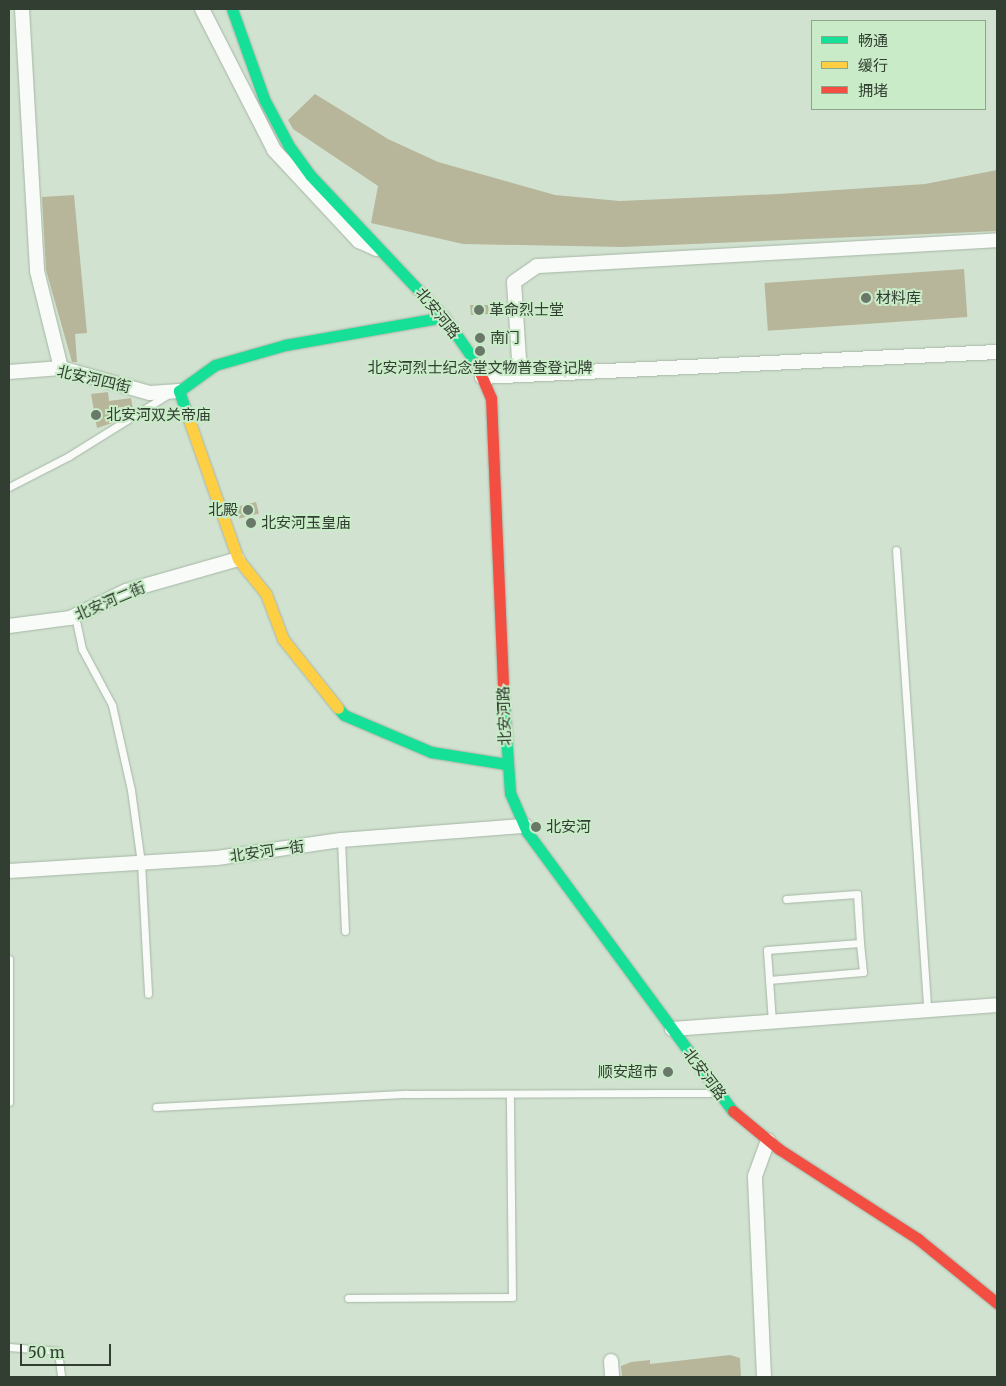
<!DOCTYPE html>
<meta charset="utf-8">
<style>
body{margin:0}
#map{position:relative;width:1006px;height:1386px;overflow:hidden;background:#d1e3d0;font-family:Merriweather,"Noto Sans SC",serif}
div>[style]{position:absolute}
.building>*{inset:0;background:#b7b69a;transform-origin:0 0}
.roads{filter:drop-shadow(0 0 1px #a7b5a6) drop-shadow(0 0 1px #a7b5a6)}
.lane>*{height:7px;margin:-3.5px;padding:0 3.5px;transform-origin:3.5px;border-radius:3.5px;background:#f8fbf8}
.street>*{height:14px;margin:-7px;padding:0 7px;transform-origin:7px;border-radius:7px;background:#f8fbf8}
.fast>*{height:11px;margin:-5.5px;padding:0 5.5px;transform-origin:5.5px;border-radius:5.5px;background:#16e098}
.slow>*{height:11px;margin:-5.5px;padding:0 5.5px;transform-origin:5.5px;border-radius:5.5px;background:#ffcf43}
.jam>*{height:11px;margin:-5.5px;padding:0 5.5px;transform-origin:5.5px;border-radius:5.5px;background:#f24e42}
.dots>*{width:14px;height:14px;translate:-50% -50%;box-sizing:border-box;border:2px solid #c9ebc8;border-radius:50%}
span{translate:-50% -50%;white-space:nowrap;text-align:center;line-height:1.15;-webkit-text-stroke:4px #c9ebc8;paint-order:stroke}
.poi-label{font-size:15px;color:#313e31}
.left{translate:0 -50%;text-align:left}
.right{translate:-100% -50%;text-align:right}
.street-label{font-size:15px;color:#313e31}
.frame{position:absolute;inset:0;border:10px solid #313e31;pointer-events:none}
.legend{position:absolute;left:811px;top:20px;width:175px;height:90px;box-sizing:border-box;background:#c9ebc8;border:1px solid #8ca68c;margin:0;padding:6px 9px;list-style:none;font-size:15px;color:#313e31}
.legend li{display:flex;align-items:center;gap:10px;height:25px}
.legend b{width:25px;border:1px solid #8ca68c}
.scale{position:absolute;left:20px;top:1344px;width:91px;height:22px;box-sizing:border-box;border:2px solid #313e31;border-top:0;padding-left:6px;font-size:15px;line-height:18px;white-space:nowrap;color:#313e31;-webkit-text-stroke:4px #c9ebc8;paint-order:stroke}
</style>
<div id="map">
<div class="building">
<div style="clip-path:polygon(315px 94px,388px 139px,438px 162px,555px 195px,620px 201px,778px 194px,925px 184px,997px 170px,997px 231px,622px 247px,463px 244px,371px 223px,378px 186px,293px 129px,288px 120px)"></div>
<div style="clip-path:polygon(74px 195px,87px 333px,75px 334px,77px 362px,72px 362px,46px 270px,42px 197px)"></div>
<div style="left:964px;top:269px;width:48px;height:200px;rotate:86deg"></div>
<div style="clip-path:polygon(470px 305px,488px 305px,489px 314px,471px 315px)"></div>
<div style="clip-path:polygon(108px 392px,109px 401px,131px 398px,133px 410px,110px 415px,112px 423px,97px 428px,91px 394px)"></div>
<div style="left:256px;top:502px;width:12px;height:20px;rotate:76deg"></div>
<div style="clip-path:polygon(730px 1355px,740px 1358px,741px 1377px,622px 1377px,621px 1366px,631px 1362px,650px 1360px,650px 1364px)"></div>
</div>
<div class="roads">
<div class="lane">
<div style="left:9px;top:487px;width:68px;rotate:-27.3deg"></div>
<div style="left:69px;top:456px;width:115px;rotate:-31.9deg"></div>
<div style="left:896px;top:550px;width:461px;rotate:86.1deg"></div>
<div style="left:75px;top:616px;width:34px;rotate:78deg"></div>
<div style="left:82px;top:649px;width:64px;rotate:61.8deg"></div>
<div style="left:112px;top:705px;width:87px;rotate:77.4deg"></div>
<div style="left:131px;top:790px;width:74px;rotate:82.2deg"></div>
<div style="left:141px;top:863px;width:131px;rotate:86.9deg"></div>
<div style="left:341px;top:840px;width:91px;rotate:87.5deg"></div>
<div style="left:9px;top:959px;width:143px;rotate:90deg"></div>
<div style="left:769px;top:980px;width:94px;rotate:-4.9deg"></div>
<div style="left:863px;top:972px;width:29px;rotate:-96deg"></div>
<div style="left:772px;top:1022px;width:72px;rotate:-94deg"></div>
<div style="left:767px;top:950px;width:93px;rotate:-4.3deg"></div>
<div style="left:860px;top:943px;width:49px;rotate:-93.5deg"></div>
<div style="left:857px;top:894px;width:71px;rotate:176deg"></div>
<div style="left:156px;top:1107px;width:251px;rotate:-3deg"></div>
<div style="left:407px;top:1094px;width:308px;rotate:-0.2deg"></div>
<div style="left:348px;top:1298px;width:164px;rotate:-0.3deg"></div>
<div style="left:512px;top:1297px;width:203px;rotate:-90.6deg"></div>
<div style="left:9px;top:1347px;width:49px;rotate:4.7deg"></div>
<div style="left:58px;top:1351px;width:26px;rotate:83deg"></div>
</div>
<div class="street">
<div style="left:22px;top:9px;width:262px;rotate:86.7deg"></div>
<div style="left:37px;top:271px;width:100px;rotate:76.1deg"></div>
<div style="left:202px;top:9px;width:158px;rotate:62.9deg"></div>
<div style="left:274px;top:150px;width:125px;rotate:47deg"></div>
<div style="left:359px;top:241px;width:19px;rotate:25deg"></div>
<div style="left:9px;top:372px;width:52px;rotate:-4.4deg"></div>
<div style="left:61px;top:368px;width:92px;rotate:15.7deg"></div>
<div style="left:150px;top:393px;width:29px;rotate:-4deg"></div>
<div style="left:520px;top:375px;width:93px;rotate:-93.7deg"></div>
<div style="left:514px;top:282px;width:28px;rotate:-35deg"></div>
<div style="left:537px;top:266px;width:461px;rotate:-3.2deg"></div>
<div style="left:482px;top:377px;width:516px;rotate:-2.78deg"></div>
<div style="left:9px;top:626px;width:62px;rotate:-7.5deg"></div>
<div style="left:70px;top:618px;width:62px;rotate:-25.7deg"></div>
<div style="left:126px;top:591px;width:116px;rotate:-15.9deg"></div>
<div style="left:9px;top:871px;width:208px;rotate:-3.6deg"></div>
<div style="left:217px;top:858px;width:125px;rotate:-8.3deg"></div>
<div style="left:341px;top:840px;width:185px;rotate:-4.4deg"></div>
<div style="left:672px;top:1029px;width:326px;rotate:-4.2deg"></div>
<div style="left:611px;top:1361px;width:16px;rotate:86deg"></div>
<div style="left:764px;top:1377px;width:201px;rotate:-92.6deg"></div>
<div style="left:755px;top:1176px;width:38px;rotate:-70deg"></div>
</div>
<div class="fast">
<div style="left:232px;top:9px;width:96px;rotate:70.4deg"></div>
<div style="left:264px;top:99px;width:53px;rotate:62deg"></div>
<div style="left:289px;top:146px;width:36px;rotate:54deg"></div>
<div style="left:310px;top:175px;width:195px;rotate:46.7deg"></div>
<div style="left:444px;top:317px;width:56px;rotate:55.2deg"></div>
<div style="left:189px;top:420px;width:31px;rotate:-109deg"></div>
<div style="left:179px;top:391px;width:44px;rotate:-35.8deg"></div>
<div style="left:215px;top:365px;width:73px;rotate:-15.9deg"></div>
<div style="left:285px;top:345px;width:161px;rotate:-10deg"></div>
<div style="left:504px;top:704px;width:89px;rotate:86.1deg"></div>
<div style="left:510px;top:793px;width:43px;rotate:66.4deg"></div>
<div style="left:527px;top:832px;width:347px;rotate:53.6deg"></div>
<div style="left:338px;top:708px;width:9px;rotate:49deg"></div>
<div style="left:344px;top:715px;width:95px;rotate:23deg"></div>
<div style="left:431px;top:752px;width:76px;rotate:9.1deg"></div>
</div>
<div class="slow">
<div style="left:189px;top:420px;width:147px;rotate:70.6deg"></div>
<div style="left:238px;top:559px;width:45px;rotate:51.3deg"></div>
<div style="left:266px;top:594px;width:48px;rotate:69.3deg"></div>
<div style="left:283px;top:639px;width:88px;rotate:51.4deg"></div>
</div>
<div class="jam">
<div style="left:476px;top:363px;width:38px;rotate:67deg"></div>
<div style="left:491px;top:398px;width:306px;rotate:87.6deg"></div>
<div style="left:733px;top:1111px;width:60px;rotate:39.6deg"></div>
<div style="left:779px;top:1149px;width:166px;rotate:32.9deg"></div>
<div style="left:918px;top:1239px;width:102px;rotate:39deg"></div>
</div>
</div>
<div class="dots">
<div style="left:866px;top:298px;background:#697869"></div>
<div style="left:479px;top:310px;background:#697869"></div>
<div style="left:480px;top:338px;background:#697869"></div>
<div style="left:480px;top:351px;background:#697869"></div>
<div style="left:96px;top:415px;background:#697869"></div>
<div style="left:248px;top:510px;background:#697869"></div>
<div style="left:251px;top:523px;background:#697869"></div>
<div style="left:536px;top:827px;background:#697869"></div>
<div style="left:668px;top:1072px;background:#697869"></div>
</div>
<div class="poi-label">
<span class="left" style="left:876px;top:298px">材料库</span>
<span class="left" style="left:489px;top:310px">革命烈士堂</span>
<span class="left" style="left:490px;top:338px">南门</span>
<span style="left:480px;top:368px">北安河烈士纪念堂文物普查登记牌</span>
<span class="left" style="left:106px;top:415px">北安河双关帝庙</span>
<span class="right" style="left:238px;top:510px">北殿</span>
<span class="left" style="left:261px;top:523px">北安河玉皇庙</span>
<span class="left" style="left:546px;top:827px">北安河</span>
<span class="right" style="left:658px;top:1072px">顺安超市</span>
</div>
<div class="street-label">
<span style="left:438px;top:313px;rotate:51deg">北安河路</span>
<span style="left:94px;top:379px;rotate:13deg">北安河四街</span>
<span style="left:110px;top:601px;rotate:-23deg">北安河二街</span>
<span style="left:504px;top:716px;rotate:-92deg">北安河路</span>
<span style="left:267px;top:851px;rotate:-8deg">北安河一街</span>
<span style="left:705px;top:1074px;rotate:53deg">北安河路</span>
</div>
<div class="frame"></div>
<ul class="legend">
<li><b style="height:6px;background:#16e098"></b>畅通</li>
<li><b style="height:6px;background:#ffcf43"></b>缓行</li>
<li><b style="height:6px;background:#f24e42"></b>拥堵</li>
</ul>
<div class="scale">50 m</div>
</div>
